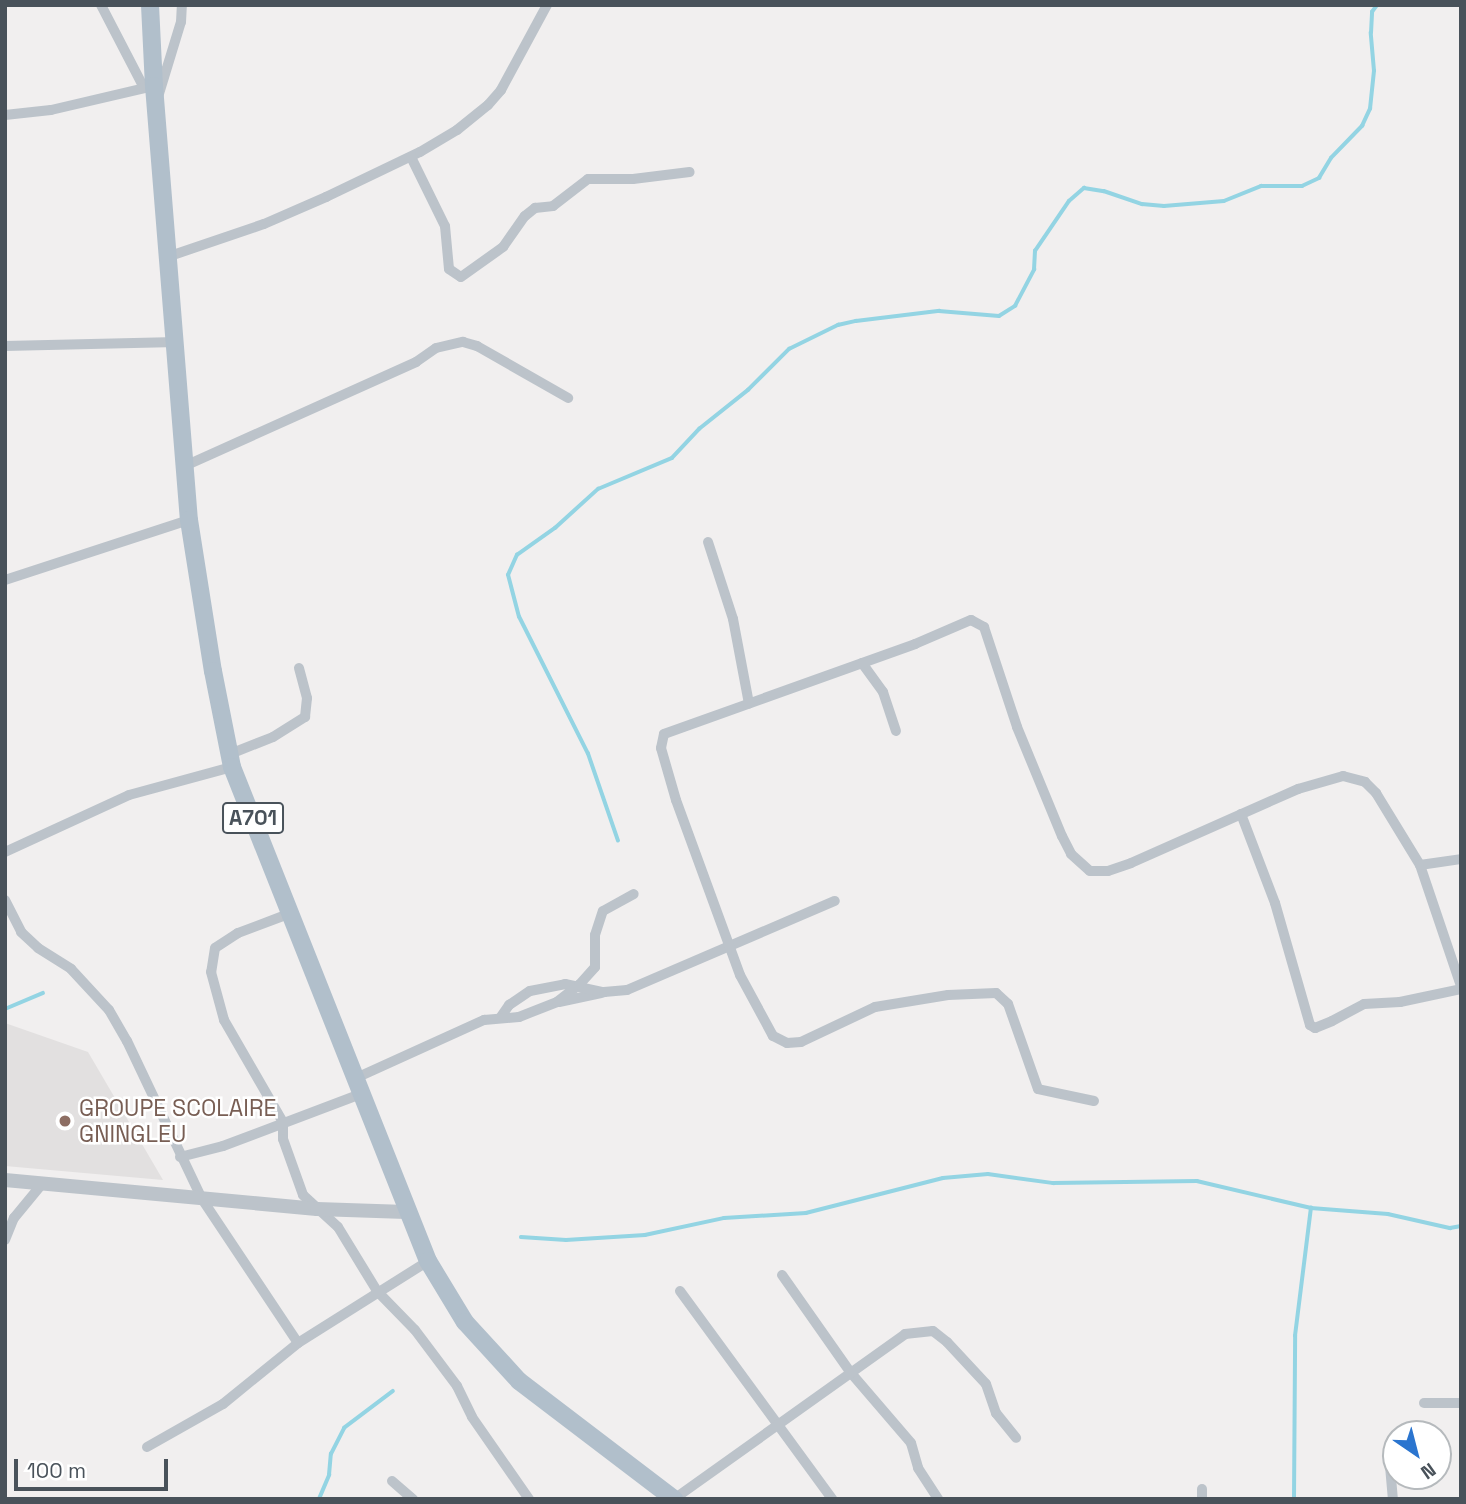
<!DOCTYPE html>
<style>
body{margin:0}
#map{position:relative;width:1466px;height:1504px;overflow:hidden;background:#f1efef;font-family:"Space Grotesk",sans-serif}
div>[style]{position:absolute}
.education>*{inset:0;background:#e2e0e0}
.stream>*{height:3.5px;margin:-1.75px;padding:0 1.75px;transform-origin:1.75px;border-radius:1.75px;background:#93d4e3}
.minor>*{height:10px;margin:-5px;padding:0 5px;transform-origin:5px;border-radius:5px;background:#bcc3ca}
.tertiary>*{height:14px;margin:-7px;padding:0 7px;transform-origin:7px;border-radius:7px;background:#bcc3ca}
.primary>*{height:18px;margin:-9px;padding:0 9px;transform-origin:9px;border-radius:9px;background:#b1bfcb}
.dots>*{width:19px;height:19px;translate:-50% -50%;box-sizing:border-box;border:4px solid #fff;border-radius:50%}
span{translate:-50% -50%;white-space:nowrap;text-align:center;line-height:1.15;-webkit-text-stroke:5px #fff;paint-order:stroke}
.shield-label span{padding:2px 5px;background:#fff;border:2px solid;border-radius:5px;-webkit-text-stroke-width:0}
.shield-label{font-size:21px;color:#49525a;font-weight:700}
.education-label{font-size:23px;color:#785e54}
.left{translate:0 -50%;text-align:left}
.frame{position:absolute;inset:0;border:7px solid #49525a;pointer-events:none}
.north{position:absolute;left:1382px;top:1420px;width:70px;height:70px;box-sizing:border-box;background:#fff;border:2px solid #b6babd;border-radius:50%;rotate:145deg;font-size:19px;font-weight:700;line-height:28px;text-align:center;color:#49525a}
.north::after{content:'';display:block;margin:auto;width:24px;height:32px;background:#2b75cf;clip-path:polygon(50% 0,100% 100%,50% 72%,0 100%)}
.scale{position:absolute;left:14px;top:1459px;width:154px;height:32px;box-sizing:border-box;border:4px solid #49525a;border-top:0;padding-left:9px;font-size:21px;line-height:24px;white-space:nowrap;color:#49525a;-webkit-text-stroke:5px #fff;paint-order:stroke}
</style>
<div id="map">
<div class="education">
<div style="clip-path:polygon(5px 1023px,88px 1052px,163px 1180px,5px 1166px)"></div>
</div>
<div class="stream">
<div style="left:618px;top:841px;width:92px;rotate:-109deg"></div>
<div style="left:588px;top:754px;width:153px;rotate:-116.7deg"></div>
<div style="left:519px;top:617px;width:43px;rotate:-104.7deg"></div>
<div style="left:508px;top:575px;width:22px;rotate:-66deg"></div>
<div style="left:517px;top:555px;width:47px;rotate:-35.4deg"></div>
<div style="left:555px;top:528px;width:58px;rotate:-42.2deg"></div>
<div style="left:598px;top:489px;width:80px;rotate:-22.7deg"></div>
<div style="left:672px;top:458px;width:40px;rotate:-47deg"></div>
<div style="left:699px;top:429px;width:63px;rotate:-38.5deg"></div>
<div style="left:748px;top:390px;width:58px;rotate:-45deg"></div>
<div style="left:789px;top:349px;width:55px;rotate:-26.1deg"></div>
<div style="left:838px;top:325px;width:18px;rotate:-13deg"></div>
<div style="left:856px;top:321px;width:84px;rotate:-6.9deg"></div>
<div style="left:939px;top:311px;width:60px;rotate:4.8deg"></div>
<div style="left:999px;top:316px;width:19px;rotate:-32deg"></div>
<div style="left:1015px;top:306px;width:41px;rotate:-62.2deg"></div>
<div style="left:1034px;top:270px;width:19px;rotate:-87deg"></div>
<div style="left:1035px;top:251px;width:60px;rotate:-55.8deg"></div>
<div style="left:1069px;top:201px;width:20px;rotate:-41deg"></div>
<div style="left:1084px;top:188px;width:20px;rotate:9deg"></div>
<div style="left:1104px;top:191px;width:40px;rotate:18.9deg"></div>
<div style="left:1142px;top:204px;width:22px;rotate:5deg"></div>
<div style="left:1164px;top:206px;width:60px;rotate:-4.8deg"></div>
<div style="left:1224px;top:201px;width:40px;rotate:-22deg"></div>
<div style="left:1261px;top:186px;width:41px"></div>
<div style="left:1302px;top:186px;width:19px;rotate:-25deg"></div>
<div style="left:1319px;top:178px;width:23px;rotate:-59deg"></div>
<div style="left:1331px;top:158px;width:45px;rotate:-45.9deg"></div>
<div style="left:1362px;top:126px;width:19px;rotate:-65deg"></div>
<div style="left:1370px;top:109px;width:38px;rotate:-84deg"></div>
<div style="left:1374px;top:71px;width:38px;rotate:-95deg"></div>
<div style="left:1371px;top:33px;width:21px;rotate:-87deg"></div>
<div style="left:1372px;top:12px;width:9px;rotate:-54deg"></div>
<div style="left:5px;top:1009px;width:41px;rotate:-22.8deg"></div>
<div style="left:521px;top:1237px;width:45px;rotate:3.8deg"></div>
<div style="left:566px;top:1240px;width:79px;rotate:-3.6deg"></div>
<div style="left:645px;top:1235px;width:81px;rotate:-12.1deg"></div>
<div style="left:724px;top:1218px;width:82px;rotate:-3.5deg"></div>
<div style="left:806px;top:1213px;width:141px;rotate:-14.3deg"></div>
<div style="left:943px;top:1178px;width:45px;rotate:-5.1deg"></div>
<div style="left:988px;top:1174px;width:66px;rotate:7.9deg"></div>
<div style="left:1053px;top:1183px;width:144px;rotate:-0.8deg"></div>
<div style="left:1197px;top:1181px;width:117px;rotate:13.3deg"></div>
<div style="left:1311px;top:1208px;width:77px;rotate:4.5deg"></div>
<div style="left:1388px;top:1214px;width:64px;rotate:12.7deg"></div>
<div style="left:1450px;top:1228px;width:11px;rotate:-10deg"></div>
<div style="left:319px;top:1499px;width:26px;rotate:-67deg"></div>
<div style="left:329px;top:1475px;width:21px;rotate:-85deg"></div>
<div style="left:331px;top:1454px;width:29px;rotate:-63deg"></div>
<div style="left:344px;top:1428px;width:61px;rotate:-37.1deg"></div>
<div style="left:1294px;top:1499px;width:163px;rotate:-89.6deg"></div>
<div style="left:1295px;top:1336px;width:129px;rotate:-82.9deg"></div>
</div>
<div class="minor">
<div style="left:101px;top:5px;width:93px;rotate:62.6deg"></div>
<div style="left:158px;top:97px;width:78px;rotate:-73deg"></div>
<div style="left:181px;top:22px;width:17px;rotate:-87deg"></div>
<div style="left:5px;top:115px;width:46px;rotate:-6.2deg"></div>
<div style="left:51px;top:110px;width:106px;rotate:-13.1deg"></div>
<div style="left:411px;top:157px;width:77px;rotate:63.8deg"></div>
<div style="left:445px;top:226px;width:43px;rotate:84.7deg"></div>
<div style="left:449px;top:269px;width:14px;rotate:34deg"></div>
<div style="left:461px;top:277px;width:52px;rotate:-35.5deg"></div>
<div style="left:503px;top:247px;width:38px;rotate:-55deg"></div>
<div style="left:525px;top:216px;width:13px;rotate:-39deg"></div>
<div style="left:535px;top:208px;width:18px;rotate:-6deg"></div>
<div style="left:553px;top:206px;width:44px;rotate:-37.6deg"></div>
<div style="left:588px;top:179px;width:45px"></div>
<div style="left:633px;top:179px;width:57px;rotate:-7deg"></div>
<div style="left:170px;top:256px;width:99px;rotate:-18.8deg"></div>
<div style="left:264px;top:224px;width:68px;rotate:-23.5deg"></div>
<div style="left:326px;top:197px;width:104px;rotate:-25.6deg"></div>
<div style="left:420px;top:152px;width:43px;rotate:-30.7deg"></div>
<div style="left:457px;top:130px;width:40px;rotate:-39deg"></div>
<div style="left:488px;top:105px;width:20px;rotate:-49deg"></div>
<div style="left:501px;top:90px;width:97px;rotate:-61.6deg"></div>
<div style="left:5px;top:346px;width:172px;rotate:-1.3deg"></div>
<div style="left:187px;top:465px;width:251px;rotate:-24.2deg"></div>
<div style="left:416px;top:362px;width:24px;rotate:-35deg"></div>
<div style="left:436px;top:348px;width:28px;rotate:-13deg"></div>
<div style="left:463px;top:342px;width:15px;rotate:16deg"></div>
<div style="left:477px;top:346px;width:105px;rotate:29.7deg"></div>
<div style="left:708px;top:542px;width:81px;rotate:72deg"></div>
<div style="left:733px;top:619px;width:86px;rotate:79.3deg"></div>
<div style="left:5px;top:580px;width:194px;rotate:-18.1deg"></div>
<div style="left:862px;top:663px;width:36px;rotate:54deg"></div>
<div style="left:883px;top:692px;width:41px;rotate:71.6deg"></div>
<div style="left:230px;top:754px;width:46px;rotate:-21.6deg"></div>
<div style="left:273px;top:737px;width:38px;rotate:-32deg"></div>
<div style="left:305px;top:717px;width:19px;rotate:-84deg"></div>
<div style="left:307px;top:698px;width:31px;rotate:-105deg"></div>
<div style="left:1241px;top:814px;width:95px;rotate:69.1deg"></div>
<div style="left:1275px;top:903px;width:127px;rotate:74deg"></div>
<div style="left:1310px;top:1025px;width:6px;rotate:31deg"></div>
<div style="left:1315px;top:1028px;width:18px;rotate:-22deg"></div>
<div style="left:1332px;top:1021px;width:36px;rotate:-28deg"></div>
<div style="left:1364px;top:1004px;width:36px;rotate:-3deg"></div>
<div style="left:1400px;top:1002px;width:62px;rotate:-12deg"></div>
<div style="left:5px;top:852px;width:136px;rotate:-24.7deg"></div>
<div style="left:129px;top:795px;width:107px;rotate:-15.2deg"></div>
<div style="left:1420px;top:865px;width:128px;rotate:71.3deg"></div>
<div style="left:5px;top:900px;width:36px;rotate:63deg"></div>
<div style="left:21px;top:932px;width:23px;rotate:43deg"></div>
<div style="left:38px;top:948px;width:39px;rotate:32deg"></div>
<div style="left:71px;top:969px;width:56px;rotate:47.2deg"></div>
<div style="left:109px;top:1010px;width:36px;rotate:60deg"></div>
<div style="left:127px;top:1041px;width:175px;rotate:64.6deg"></div>
<div style="left:202px;top:1199px;width:173px;rotate:56.3deg"></div>
<div style="left:291px;top:913px;width:57px;rotate:159.3deg"></div>
<div style="left:238px;top:933px;width:27px;rotate:147deg"></div>
<div style="left:215px;top:948px;width:24px;rotate:99deg"></div>
<div style="left:211px;top:972px;width:50px;rotate:74.8deg"></div>
<div style="left:224px;top:1020px;width:118px;rotate:60deg"></div>
<div style="left:283px;top:1122px;width:17px;rotate:90deg"></div>
<div style="left:283px;top:1139px;width:59px;rotate:70.3deg"></div>
<div style="left:303px;top:1195px;width:47px;rotate:42.4deg"></div>
<div style="left:338px;top:1227px;width:75px;rotate:58.6deg"></div>
<div style="left:377px;top:1291px;width:54px;rotate:45.7deg"></div>
<div style="left:415px;top:1330px;width:70px;rotate:53.1deg"></div>
<div style="left:457px;top:1386px;width:34px;rotate:64deg"></div>
<div style="left:472px;top:1417px;width:100px;rotate:55.2deg"></div>
<div style="left:559px;top:1002px;width:43px;rotate:-12.1deg"></div>
<div style="left:500px;top:1018px;width:16px;rotate:-55deg"></div>
<div style="left:509px;top:1005px;width:25px;rotate:-34deg"></div>
<div style="left:530px;top:991px;width:36px;rotate:-11deg"></div>
<div style="left:565px;top:984px;width:40px;rotate:12deg"></div>
<div style="left:604px;top:992px;width:23px;rotate:-5deg"></div>
<div style="left:627px;top:990px;width:226px;rotate:-23.2deg"></div>
<div style="left:356px;top:1078px;width:141px;rotate:-24.4deg"></div>
<div style="left:484px;top:1020px;width:35px;rotate:-5deg"></div>
<div style="left:519px;top:1017px;width:41px;rotate:-21.5deg"></div>
<div style="left:557px;top:1002px;width:28px;rotate:-38deg"></div>
<div style="left:579px;top:985px;width:24px;rotate:-48deg"></div>
<div style="left:595px;top:967px;width:32px;rotate:-90deg"></div>
<div style="left:595px;top:935px;width:25px;rotate:-72deg"></div>
<div style="left:603px;top:911px;width:35px;rotate:-29deg"></div>
<div style="left:1094px;top:1101px;width:57px;rotate:-167.9deg"></div>
<div style="left:1038px;top:1089px;width:90px;rotate:-109.4deg"></div>
<div style="left:1008px;top:1004px;width:16px;rotate:-137deg"></div>
<div style="left:996px;top:993px;width:48px;rotate:177.6deg"></div>
<div style="left:948px;top:995px;width:74px;rotate:170.7deg"></div>
<div style="left:875px;top:1007px;width:82px;rotate:154.7deg"></div>
<div style="left:801px;top:1042px;width:14px;rotate:176deg"></div>
<div style="left:787px;top:1043px;width:16px;rotate:-153deg"></div>
<div style="left:773px;top:1036px;width:69px;rotate:-118.4deg"></div>
<div style="left:740px;top:975px;width:186px;rotate:-110.1deg"></div>
<div style="left:676px;top:800px;width:54px;rotate:-106.1deg"></div>
<div style="left:661px;top:748px;width:14px;rotate:-78deg"></div>
<div style="left:664px;top:734px;width:267px;rotate:-19.7deg"></div>
<div style="left:915px;top:644px;width:61px;rotate:-23.2deg"></div>
<div style="left:971px;top:620px;width:15px;rotate:28deg"></div>
<div style="left:984px;top:627px;width:105px;rotate:71.7deg"></div>
<div style="left:1017px;top:727px;width:118px;rotate:67.6deg"></div>
<div style="left:1062px;top:836px;width:20px;rotate:63deg"></div>
<div style="left:1071px;top:854px;width:25px;rotate:42deg"></div>
<div style="left:1090px;top:871px;width:18px"></div>
<div style="left:1108px;top:871px;width:24px;rotate:-19deg"></div>
<div style="left:1131px;top:863px;width:183px;rotate:-23.9deg"></div>
<div style="left:1298px;top:789px;width:47px;rotate:-16.1deg"></div>
<div style="left:1343px;top:776px;width:23px;rotate:15deg"></div>
<div style="left:1365px;top:782px;width:16px;rotate:45deg"></div>
<div style="left:1376px;top:793px;width:84px;rotate:58.6deg"></div>
<div style="left:1420px;top:865px;width:41px;rotate:-8.3deg"></div>
<div style="left:180px;top:1157px;width:44px;rotate:-14.3deg"></div>
<div style="left:223px;top:1146px;width:150px;rotate:-20.7deg"></div>
<div style="left:5px;top:1240px;width:24px;rotate:-68deg"></div>
<div style="left:14px;top:1218px;width:44px;rotate:-50.5deg"></div>
<div style="left:782px;top:1275px;width:120px;rotate:54.9deg"></div>
<div style="left:851px;top:1373px;width:92px;rotate:49.4deg"></div>
<div style="left:911px;top:1443px;width:26px;rotate:74deg"></div>
<div style="left:918px;top:1468px;width:37px;rotate:57deg"></div>
<div style="left:680px;top:1291px;width:258px;rotate:53.8deg"></div>
<div style="left:1424px;top:1403px;width:37px"></div>
<div style="left:147px;top:1447px;width:87px;rotate:-29.5deg"></div>
<div style="left:223px;top:1404px;width:97px;rotate:-39.1deg"></div>
<div style="left:298px;top:1343px;width:154px;rotate:-32.2deg"></div>
<div style="left:1390px;top:1466px;width:33px;rotate:85deg"></div>
<div style="left:392px;top:1481px;width:28px;rotate:41deg"></div>
<div style="left:674px;top:1499px;width:284px;rotate:-35.5deg"></div>
<div style="left:905px;top:1334px;width:28px;rotate:-6deg"></div>
<div style="left:933px;top:1331px;width:18px;rotate:38deg"></div>
<div style="left:947px;top:1342px;width:57px;rotate:47.1deg"></div>
<div style="left:986px;top:1384px;width:31px;rotate:71deg"></div>
<div style="left:996px;top:1413px;width:32px;rotate:51deg"></div>
<div style="left:1202px;top:1499px;width:10px;rotate:-90deg"></div>
</div>
<div class="tertiary">
<div style="left:5px;top:1180px;width:313px;rotate:5.3deg"></div>
<div style="left:317px;top:1209px;width:89px;rotate:1.9deg"></div>
</div>
<div class="primary">
<div style="left:150px;top:5px;width:81px;rotate:87.2deg"></div>
<div style="left:154px;top:86px;width:435px;rotate:85.4deg"></div>
<div style="left:189px;top:520px;width:153px;rotate:81deg"></div>
<div style="left:213px;top:671px;width:98px;rotate:78.8deg"></div>
<div style="left:232px;top:767px;width:531px;rotate:68.36deg"></div>
<div style="left:428px;top:1261px;width:71px;rotate:58.8deg"></div>
<div style="left:465px;top:1322px;width:80px;rotate:47.5deg"></div>
<div style="left:519px;top:1381px;width:195px;rotate:37.3deg"></div>
</div>
<div class="dots">
<div style="left:65px;top:1121px;background:#8d6e63"></div>
</div>
<div class="shield-label">
<span style="left:253px;top:818px">A701</span>
</div>
<div class="education-label">
<span class="left" style="left:79px;top:1121px">GROUPE SCOLAIRE<br>GNINGLEU</span>
</div>
<div class="frame"></div>
<div class="north">N</div>
<div class="scale">100 m</div>
</div>
